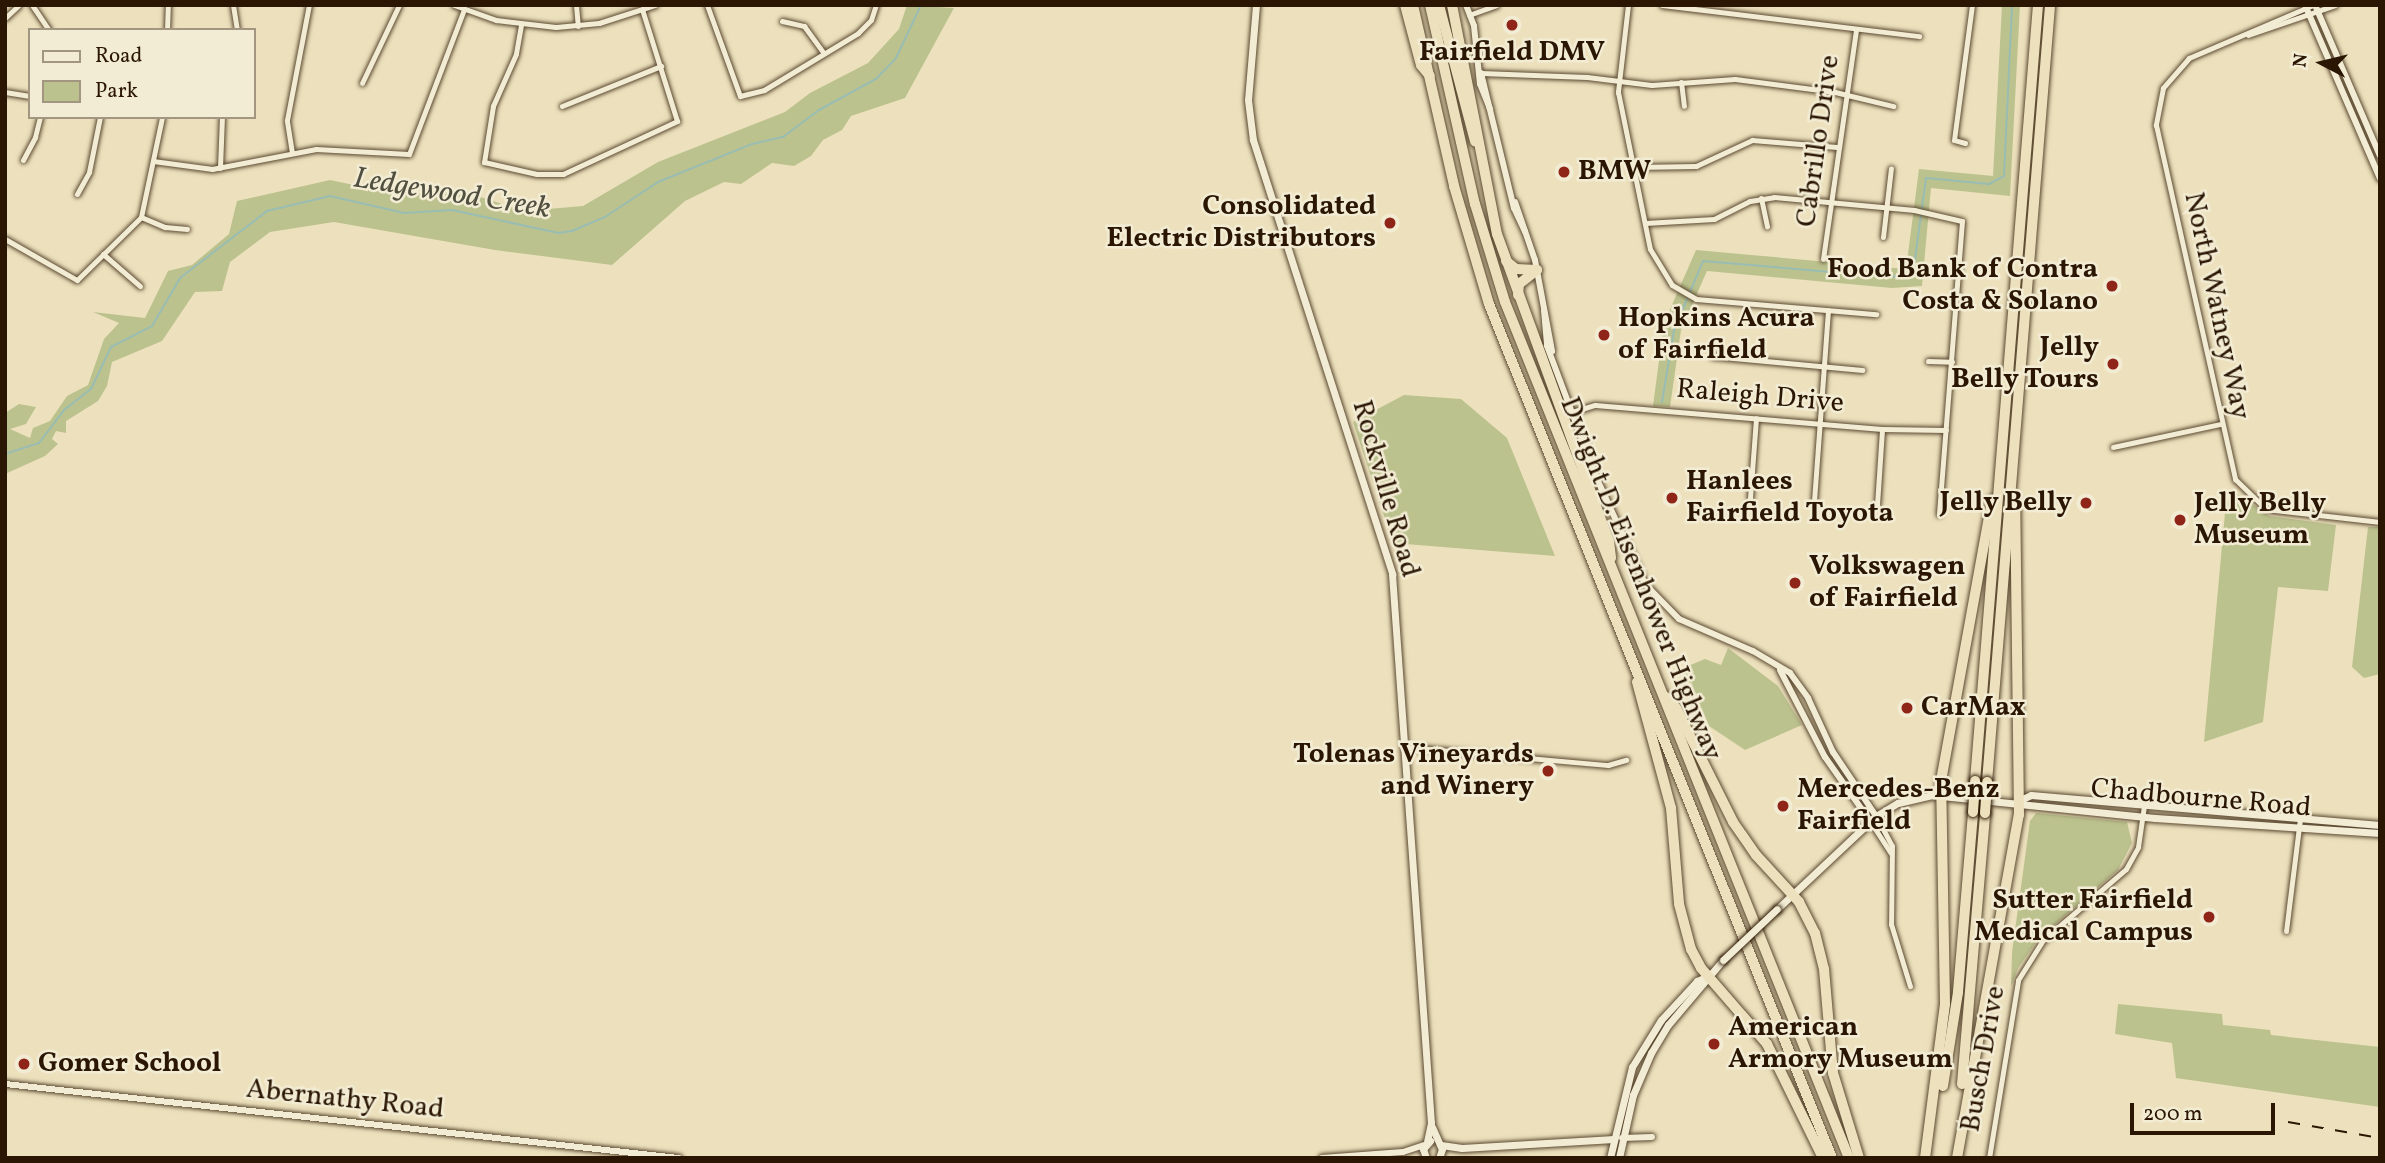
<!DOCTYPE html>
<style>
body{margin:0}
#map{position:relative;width:2385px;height:1163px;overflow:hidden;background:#ede1bd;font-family:Vollkorn,serif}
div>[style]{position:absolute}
.green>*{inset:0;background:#bcc28e}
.stream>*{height:2px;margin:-1px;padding:0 1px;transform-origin:1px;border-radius:1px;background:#99bdb3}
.roads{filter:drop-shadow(0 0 2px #5b4931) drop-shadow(0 0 2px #5b4931)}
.minor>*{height:5px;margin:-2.5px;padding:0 2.5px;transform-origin:2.5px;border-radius:2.5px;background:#f3ecd4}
.tertiary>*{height:6px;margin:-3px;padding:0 3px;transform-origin:3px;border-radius:3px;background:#f3ecd4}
.secondary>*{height:7px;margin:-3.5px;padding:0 3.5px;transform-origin:3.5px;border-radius:3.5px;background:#f3ecd4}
.motorway>*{height:10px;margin:-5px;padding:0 5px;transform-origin:5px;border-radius:5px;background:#ede1bd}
.rail>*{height:2px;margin-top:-1px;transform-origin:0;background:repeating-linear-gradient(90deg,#2a1602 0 12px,transparent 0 24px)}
.bridges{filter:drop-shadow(0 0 2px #2a1602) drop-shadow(0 0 2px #2a1602)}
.secondary-bridge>*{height:7px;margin:-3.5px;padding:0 3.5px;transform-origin:3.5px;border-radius:3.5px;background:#f3ecd4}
.motorway-bridge>*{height:10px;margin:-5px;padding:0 5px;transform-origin:5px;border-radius:5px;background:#ede1bd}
.dots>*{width:19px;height:19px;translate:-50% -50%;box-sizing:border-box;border:4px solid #f3ecd4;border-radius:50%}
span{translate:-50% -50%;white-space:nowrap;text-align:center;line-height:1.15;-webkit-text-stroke:5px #f3ecd4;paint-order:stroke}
.poi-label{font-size:28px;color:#2a1602;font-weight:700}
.left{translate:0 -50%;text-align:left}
.right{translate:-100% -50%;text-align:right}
.street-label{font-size:28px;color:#2a1602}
.water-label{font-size:30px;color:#515040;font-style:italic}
.frame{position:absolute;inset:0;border:7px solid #2a1602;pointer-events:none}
.legend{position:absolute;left:28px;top:28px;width:228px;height:91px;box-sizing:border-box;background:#f3ecd4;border:2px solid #a39680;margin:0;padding:9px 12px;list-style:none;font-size:21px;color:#2a1602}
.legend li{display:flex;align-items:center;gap:14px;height:35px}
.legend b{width:35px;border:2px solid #a39680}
.north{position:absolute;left:2287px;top:28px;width:70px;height:70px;-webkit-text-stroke:5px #f3ecd4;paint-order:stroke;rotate:277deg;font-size:19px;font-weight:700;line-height:28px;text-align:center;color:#2a1602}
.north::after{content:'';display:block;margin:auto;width:24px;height:32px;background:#2a1602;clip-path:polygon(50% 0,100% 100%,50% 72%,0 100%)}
.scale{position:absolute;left:2130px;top:1103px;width:145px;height:32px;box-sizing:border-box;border:4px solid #2a1602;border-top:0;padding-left:9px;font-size:21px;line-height:24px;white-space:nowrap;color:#2a1602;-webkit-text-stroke:5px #f3ecd4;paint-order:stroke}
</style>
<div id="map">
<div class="green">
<div style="clip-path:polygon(907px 5px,954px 8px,905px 98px,851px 116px,842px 130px,823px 140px,811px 156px,794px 166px,772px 163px,741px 184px,724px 182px,685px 201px,612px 265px,495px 250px,334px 222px,270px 232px,230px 262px,222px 291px,195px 292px,162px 341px,112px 362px,107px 386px,98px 401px,66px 421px,66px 433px,56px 431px,52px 439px,58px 444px,45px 456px,5px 474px,5px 413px,19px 404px,36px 407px,26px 424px,10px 429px,30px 438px,33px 428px,50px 421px,67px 396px,88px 385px,104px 339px,119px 323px,93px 312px,145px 318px,168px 271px,192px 265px,229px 234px,237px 201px,330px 180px,397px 194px,465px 192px,524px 211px,583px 206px,658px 162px,785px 112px,810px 93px,868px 63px,899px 29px)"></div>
<div style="clip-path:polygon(2002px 5px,2020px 5px,2010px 196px,1931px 188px,1922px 286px,1892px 288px,1707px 271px,1681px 330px,1670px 407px,1653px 406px,1664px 323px,1696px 250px,1906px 269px,1919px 169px,1993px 176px)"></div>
<div style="clip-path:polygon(1404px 395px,1461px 399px,1507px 438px,1555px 556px,1393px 543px,1353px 422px)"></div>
<div style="clip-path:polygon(2238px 494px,2269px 516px,2336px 525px,2328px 591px,2278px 587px,2263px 722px,2204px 742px,2226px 502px)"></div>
<div style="clip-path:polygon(2368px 527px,2380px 527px,2380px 674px,2364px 678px,2352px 667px)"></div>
<div style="clip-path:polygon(1728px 648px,1778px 686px,1802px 725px,1745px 750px,1709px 726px,1683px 668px,1705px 659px,1721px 665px)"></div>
<div style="clip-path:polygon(2036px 813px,2127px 822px,2132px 843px,2118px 870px,2039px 938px,2018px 968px,2011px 987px,2012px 952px,2030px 821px)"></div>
<div style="clip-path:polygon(2118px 1004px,2222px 1014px,2223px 1025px,2270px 1030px,2271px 1035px,2380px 1047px,2380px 1107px,2176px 1078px,2172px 1043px,2115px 1034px)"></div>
</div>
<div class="stream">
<div style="left:1662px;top:402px;width:73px;rotate:-80.5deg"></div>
<div style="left:1674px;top:330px;width:75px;rotate:-67.2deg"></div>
<div style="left:1703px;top:261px;width:189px;rotate:4.9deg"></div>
<div style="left:1891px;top:277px;width:22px;rotate:-10deg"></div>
<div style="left:1913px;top:273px;width:96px;rotate:-82.2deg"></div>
<div style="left:1926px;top:178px;width:63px;rotate:5.4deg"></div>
<div style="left:1989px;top:184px;width:17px;rotate:-28deg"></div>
<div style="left:2004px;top:176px;width:171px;rotate:-87.3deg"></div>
<div style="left:5px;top:454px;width:36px;rotate:-18deg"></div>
<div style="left:39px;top:443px;width:41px;rotate:-52.9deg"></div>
<div style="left:64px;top:410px;width:34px;rotate:-38deg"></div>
<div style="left:91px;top:389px;width:47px;rotate:-64.5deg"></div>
<div style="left:111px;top:347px;width:46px;rotate:-27.1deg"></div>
<div style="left:152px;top:326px;width:56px;rotate:-59.7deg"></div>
<div style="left:180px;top:278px;width:110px;rotate:-37.6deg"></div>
<div style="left:267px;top:211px;width:65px;rotate:-13.4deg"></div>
<div style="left:330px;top:196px;width:76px;rotate:12.9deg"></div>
<div style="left:404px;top:213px;width:48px;rotate:-3.6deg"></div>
<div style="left:452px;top:210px;width:108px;rotate:12.2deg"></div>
<div style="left:558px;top:233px;width:14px;rotate:-8deg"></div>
<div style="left:572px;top:231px;width:36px;rotate:-23deg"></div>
<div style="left:605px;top:217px;width:64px;rotate:-33.4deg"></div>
<div style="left:658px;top:182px;width:101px;rotate:-22deg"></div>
<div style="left:752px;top:144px;width:32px;rotate:-13deg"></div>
<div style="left:783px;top:137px;width:45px;rotate:-36.9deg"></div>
<div style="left:819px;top:110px;width:65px;rotate:-28.5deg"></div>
<div style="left:876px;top:79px;width:29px;rotate:-46deg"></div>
<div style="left:896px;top:58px;width:59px;rotate:-64.7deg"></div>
</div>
<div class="roads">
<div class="minor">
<div style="left:32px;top:5px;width:30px;rotate:56deg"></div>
<div style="left:233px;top:5px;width:25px;rotate:81deg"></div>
<div style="left:454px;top:5px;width:45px;rotate:19.7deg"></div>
<div style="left:496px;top:20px;width:60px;rotate:6.7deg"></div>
<div style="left:556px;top:27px;width:43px;rotate:-5.3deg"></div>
<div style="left:599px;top:23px;width:59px;rotate:-17.8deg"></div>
<div style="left:576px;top:5px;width:21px;rotate:85deg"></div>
<div style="left:707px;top:5px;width:97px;rotate:70.1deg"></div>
<div style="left:740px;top:96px;width:25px;rotate:-14deg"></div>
<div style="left:764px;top:90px;width:110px;rotate:-31.2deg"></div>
<div style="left:858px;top:33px;width:18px;rotate:-45deg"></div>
<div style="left:871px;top:20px;width:16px;rotate:-72deg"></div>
<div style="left:1628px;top:5px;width:88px;rotate:96.6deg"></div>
<div style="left:1618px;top:92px;width:160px;rotate:78.5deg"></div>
<div style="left:1650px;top:249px;width:42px;rotate:58.6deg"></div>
<div style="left:1672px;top:285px;width:28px;rotate:30deg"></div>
<div style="left:1696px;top:299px;width:181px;rotate:4.8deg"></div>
<div style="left:1662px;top:5px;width:259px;rotate:6.9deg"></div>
<div style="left:2313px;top:5px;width:135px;rotate:156.9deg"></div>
<div style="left:2189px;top:58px;width:40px;rotate:131deg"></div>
<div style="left:2163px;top:88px;width:38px;rotate:101deg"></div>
<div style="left:2156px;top:125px;width:363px;rotate:77.4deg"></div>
<div style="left:2235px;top:479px;width:43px;rotate:44.1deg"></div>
<div style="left:2266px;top:509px;width:115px;rotate:6.5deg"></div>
<div style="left:1469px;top:15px;width:29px;rotate:-20deg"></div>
<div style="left:5px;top:18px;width:19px;rotate:-43deg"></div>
<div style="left:782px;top:21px;width:23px;rotate:13deg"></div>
<div style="left:804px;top:26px;width:32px;rotate:54deg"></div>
<div style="left:521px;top:25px;width:29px;rotate:100deg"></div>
<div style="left:516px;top:54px;width:57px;rotate:113.9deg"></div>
<div style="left:493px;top:106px;width:57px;rotate:99.1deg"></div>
<div style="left:484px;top:162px;width:54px;rotate:12.8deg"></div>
<div style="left:537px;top:174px;width:26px"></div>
<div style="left:563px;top:174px;width:126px;rotate:-24.9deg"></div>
<div style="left:677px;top:121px;width:117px;rotate:-107.4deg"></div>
<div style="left:167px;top:30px;width:25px;rotate:-88deg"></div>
<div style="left:2248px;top:35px;width:92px;rotate:-19deg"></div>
<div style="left:1481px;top:73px;width:106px;rotate:2.2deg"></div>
<div style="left:1587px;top:77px;width:65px;rotate:7deg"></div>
<div style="left:1652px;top:85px;width:83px;rotate:-4.1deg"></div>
<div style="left:1735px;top:79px;width:101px;rotate:7.4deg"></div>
<div style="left:1835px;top:92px;width:60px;rotate:13.6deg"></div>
<div style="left:1681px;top:82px;width:24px;rotate:83deg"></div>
<div style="left:362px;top:83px;width:86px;rotate:-64.6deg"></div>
<div style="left:5px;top:92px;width:25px;rotate:9deg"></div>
<div style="left:562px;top:106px;width:107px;rotate:-22deg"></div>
<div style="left:1965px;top:143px;width:11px;rotate:-165deg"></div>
<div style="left:1954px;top:140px;width:136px;rotate:-82.4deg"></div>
<div style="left:292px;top:153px;width:33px;rotate:-99deg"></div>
<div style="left:287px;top:120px;width:117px;rotate:-79.2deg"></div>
<div style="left:23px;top:160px;width:26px;rotate:-62deg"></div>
<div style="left:35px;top:137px;width:21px;rotate:-76deg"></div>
<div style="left:153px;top:161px;width:60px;rotate:7.7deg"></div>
<div style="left:212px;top:169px;width:106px;rotate:-10.9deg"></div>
<div style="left:316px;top:149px;width:93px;rotate:3.1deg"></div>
<div style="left:409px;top:154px;width:155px;rotate:-69.2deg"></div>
<div style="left:1635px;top:167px;width:61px;rotate:-0.9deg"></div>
<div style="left:1696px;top:166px;width:62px;rotate:-24.9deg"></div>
<div style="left:1752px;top:140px;width:85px;rotate:4.7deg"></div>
<div style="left:220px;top:168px;width:51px;rotate:-87.8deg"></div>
<div style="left:77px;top:194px;width:25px;rotate:-61deg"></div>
<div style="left:89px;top:172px;width:56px;rotate:-78.7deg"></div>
<div style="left:1761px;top:198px;width:29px;rotate:78deg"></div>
<div style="left:141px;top:217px;width:26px;rotate:23deg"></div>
<div style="left:165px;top:227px;width:22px;rotate:5deg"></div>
<div style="left:1645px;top:223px;width:69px;rotate:-3.3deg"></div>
<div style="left:1714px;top:219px;width:40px;rotate:-26.6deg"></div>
<div style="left:1750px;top:201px;width:24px;rotate:-9deg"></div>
<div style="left:1774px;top:197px;width:141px;rotate:5.3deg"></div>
<div style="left:1914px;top:210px;width:49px;rotate:12.9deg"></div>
<div style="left:1962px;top:221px;width:294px;rotate:94.5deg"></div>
<div style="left:1883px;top:237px;width:69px;rotate:-83.4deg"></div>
<div style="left:5px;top:239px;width:83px;rotate:29.7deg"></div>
<div style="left:77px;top:280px;width:90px;rotate:-44.5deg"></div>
<div style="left:141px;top:217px;width:102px;rotate:-78.1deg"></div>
<div style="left:103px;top:254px;width:49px;rotate:40.9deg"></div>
<div style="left:1823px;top:259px;width:232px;rotate:-81.8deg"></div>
<div style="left:1712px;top:356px;width:151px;rotate:5.3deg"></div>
<div style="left:1928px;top:361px;width:24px;rotate:2deg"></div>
<div style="left:1572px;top:412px;width:24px;rotate:-17deg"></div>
<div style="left:1595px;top:405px;width:288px;rotate:4.8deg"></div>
<div style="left:1882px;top:429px;width:64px;rotate:0.9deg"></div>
<div style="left:2113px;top:447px;width:109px;rotate:-12.1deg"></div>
<div style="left:1750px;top:498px;width:80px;rotate:-85.7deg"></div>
<div style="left:1814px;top:501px;width:191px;rotate:-85.8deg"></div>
<div style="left:1877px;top:505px;width:76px;rotate:-86.2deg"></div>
<div style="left:1405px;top:747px;width:204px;rotate:5.1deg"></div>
<div style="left:1608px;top:765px;width:19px;rotate:-16deg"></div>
<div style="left:1876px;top:816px;width:34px;rotate:62deg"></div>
<div style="left:1892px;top:846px;width:78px;rotate:90.7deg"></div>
<div style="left:1891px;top:924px;width:65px;rotate:73deg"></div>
<div style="left:1870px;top:821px;width:38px;rotate:57deg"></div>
<div style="left:2286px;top:931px;width:113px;rotate:-82.9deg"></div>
<div style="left:1989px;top:1158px;width:180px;rotate:-80.7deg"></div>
<div style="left:2018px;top:980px;width:47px;rotate:-58deg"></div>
<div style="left:2043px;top:940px;width:109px;rotate:-40.5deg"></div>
<div style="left:2126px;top:869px;width:25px;rotate:-61deg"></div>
<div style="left:2138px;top:847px;width:41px;rotate:-81.7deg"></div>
</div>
<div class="tertiary">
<div style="left:1466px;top:5px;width:22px;rotate:69deg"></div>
<div style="left:1474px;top:26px;width:58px;rotate:84.1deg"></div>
<div style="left:1480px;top:84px;width:27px;rotate:68deg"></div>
<div style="left:2305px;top:5px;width:189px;rotate:66.6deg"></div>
<div style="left:2315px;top:5px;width:164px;rotate:66.7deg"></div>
<div style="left:1481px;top:73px;width:139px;rotate:76.3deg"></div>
<div style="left:1514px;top:208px;width:26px;rotate:65deg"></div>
<div style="left:1515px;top:202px;width:61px;rotate:71deg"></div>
<div style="left:1535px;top:260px;width:93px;rotate:79.4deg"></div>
<div style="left:1544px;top:310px;width:36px;rotate:85deg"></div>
<div style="left:1547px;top:346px;width:142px;rotate:69.4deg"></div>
<div style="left:1597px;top:479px;width:115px;rotate:65.4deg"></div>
<div style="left:1645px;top:584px;width:49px;rotate:45.8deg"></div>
<div style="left:1679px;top:619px;width:81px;rotate:23.4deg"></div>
<div style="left:1753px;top:651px;width:43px;rotate:30.7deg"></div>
<div style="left:1790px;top:673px;width:31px;rotate:54deg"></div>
<div style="left:1808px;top:698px;width:60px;rotate:65.2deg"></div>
<div style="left:1833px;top:752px;width:77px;rotate:56.1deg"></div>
<div style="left:1780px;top:670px;width:98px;rotate:62.7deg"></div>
<div style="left:1825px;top:757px;width:78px;rotate:54.9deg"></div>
<div style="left:5px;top:1084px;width:678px;rotate:6.27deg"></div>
<div style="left:1622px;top:1138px;width:30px;rotate:-2deg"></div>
<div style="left:1322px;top:1158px;width:81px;rotate:-4.2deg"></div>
<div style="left:1403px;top:1152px;width:22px;rotate:-18deg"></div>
</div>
<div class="secondary">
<div style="left:1256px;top:5px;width:95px;rotate:94.8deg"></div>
<div style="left:1248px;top:100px;width:40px;rotate:82.9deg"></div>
<div style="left:1253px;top:140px;width:456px;rotate:72.2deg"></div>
<div style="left:1392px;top:574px;width:550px;rotate:85.94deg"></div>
<div style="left:1431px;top:1123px;width:19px;rotate:102deg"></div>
<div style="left:2020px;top:800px;width:12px;rotate:-24deg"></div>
<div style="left:2031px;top:795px;width:350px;rotate:4.9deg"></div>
<div style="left:1777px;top:909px;width:136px;rotate:-43.2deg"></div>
<div style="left:1876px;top:816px;width:26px;rotate:-31deg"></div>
<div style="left:1898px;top:803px;width:35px;rotate:-13deg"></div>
<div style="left:1932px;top:795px;width:224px;rotate:5.9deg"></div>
<div style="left:2155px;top:818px;width:225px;rotate:3.8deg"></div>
<div style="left:1432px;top:1127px;width:24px;rotate:66deg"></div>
<div style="left:1442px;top:1149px;width:9px;rotate:108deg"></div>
<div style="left:1441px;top:1145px;width:21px;rotate:8deg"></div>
<div style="left:1462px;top:1148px;width:152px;rotate:-3.4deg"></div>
<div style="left:1426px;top:1158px;width:9px;rotate:-108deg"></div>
<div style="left:1423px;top:1149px;width:11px;rotate:-49deg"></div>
<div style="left:1610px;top:1158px;width:94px;rotate:-76.4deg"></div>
<div style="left:1632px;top:1067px;width:55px;rotate:-58.3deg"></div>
<div style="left:1661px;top:1020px;width:53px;rotate:-47.3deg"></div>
<div style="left:1697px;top:981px;width:12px;rotate:-24deg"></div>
<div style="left:1619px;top:1158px;width:65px;rotate:-77.5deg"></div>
<div style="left:1633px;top:1095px;width:46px;rotate:-66.8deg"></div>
<div style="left:1651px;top:1053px;width:33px;rotate:-59deg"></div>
<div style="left:1668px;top:1025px;width:85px;rotate:-49.8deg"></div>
</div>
<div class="motorway">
<div style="left:1405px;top:5px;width:62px;rotate:75.1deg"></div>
<div style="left:1421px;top:65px;width:14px;rotate:51deg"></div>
<div style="left:1413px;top:5px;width:186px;rotate:77.2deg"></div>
<div style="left:1454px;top:186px;width:123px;rotate:73.5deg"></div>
<div style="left:1489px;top:304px;width:920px;rotate:68.12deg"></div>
<div style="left:1430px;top:5px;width:204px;rotate:77.3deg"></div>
<div style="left:1475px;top:204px;width:102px;rotate:73deg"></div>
<div style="left:1505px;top:302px;width:923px;rotate:68.11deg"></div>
<div style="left:1439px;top:5px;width:141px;rotate:75.2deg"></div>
<div style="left:1452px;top:5px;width:233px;rotate:78.9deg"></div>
<div style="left:1497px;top:234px;width:327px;rotate:70deg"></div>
<div style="left:1609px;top:541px;width:17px;rotate:83deg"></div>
<div style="left:1506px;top:261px;width:13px;rotate:39deg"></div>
<div style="left:1516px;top:269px;width:21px;rotate:3deg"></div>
<div style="left:1518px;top:295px;width:11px;rotate:-85deg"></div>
<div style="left:1519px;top:284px;width:23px;rotate:-38deg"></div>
<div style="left:1637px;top:682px;width:131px;rotate:74.9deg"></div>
<div style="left:1671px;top:808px;width:96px;rotate:85.2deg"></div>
<div style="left:1679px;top:904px;width:47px;rotate:75.1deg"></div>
<div style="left:1691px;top:949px;width:21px;rotate:62deg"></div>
<div style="left:1701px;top:968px;width:101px;rotate:49deg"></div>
<div style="left:1767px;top:1044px;width:127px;rotate:63.8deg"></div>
<div style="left:1666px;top:697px;width:15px;rotate:48deg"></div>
<div style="left:1676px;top:708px;width:127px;rotate:63.4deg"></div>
<div style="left:1733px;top:822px;width:40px;rotate:55.1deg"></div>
<div style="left:1756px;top:855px;width:64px;rotate:47.5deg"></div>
<div style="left:1799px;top:902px;width:35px;rotate:63deg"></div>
<div style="left:1815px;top:933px;width:37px;rotate:76deg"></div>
<div style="left:1824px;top:969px;width:104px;rotate:85.1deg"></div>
<div style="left:1833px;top:1073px;width:89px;rotate:73deg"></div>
<div style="left:1975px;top:781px;width:779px;rotate:-85.36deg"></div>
<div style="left:1987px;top:782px;width:780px;rotate:-85.36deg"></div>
<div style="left:1962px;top:1084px;width:272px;rotate:-85.1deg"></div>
<div style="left:1943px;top:1086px;width:95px;rotate:-80.9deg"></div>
<div style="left:1958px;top:992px;width:181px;rotate:-85.2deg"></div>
<div style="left:1925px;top:1158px;width:155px;rotate:-82.6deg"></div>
<div style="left:1945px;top:1004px;width:223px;rotate:-91deg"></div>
<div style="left:1941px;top:781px;width:285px;rotate:-79.7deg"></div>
<div style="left:1957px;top:1158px;width:349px;rotate:-79.8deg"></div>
<div style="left:2019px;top:815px;width:312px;rotate:-90.7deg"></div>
</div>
</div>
<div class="rail">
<div style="left:2288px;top:1122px;width:93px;rotate:9.9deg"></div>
</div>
<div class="bridges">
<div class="secondary-bridge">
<div style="left:1723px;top:960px;width:74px;rotate:-43.4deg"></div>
</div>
<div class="motorway-bridge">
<div style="left:1973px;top:812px;width:31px;rotate:-86deg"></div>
<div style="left:1985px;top:813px;width:31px;rotate:-86deg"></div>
</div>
</div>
<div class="dots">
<div style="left:1512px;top:25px;background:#8f2418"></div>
<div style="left:1564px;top:172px;background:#8f2418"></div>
<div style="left:1390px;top:223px;background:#8f2418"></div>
<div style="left:2112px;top:286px;background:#8f2418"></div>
<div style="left:1604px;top:335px;background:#8f2418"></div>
<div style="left:2113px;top:364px;background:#8f2418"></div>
<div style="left:1672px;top:498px;background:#8f2418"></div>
<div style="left:2086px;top:503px;background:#8f2418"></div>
<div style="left:2180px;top:520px;background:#8f2418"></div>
<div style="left:1795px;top:583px;background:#8f2418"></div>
<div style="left:1907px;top:708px;background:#8f2418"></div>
<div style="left:1548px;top:771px;background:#8f2418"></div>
<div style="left:1783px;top:806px;background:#8f2418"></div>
<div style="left:2209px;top:917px;background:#8f2418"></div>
<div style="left:1714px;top:1044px;background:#8f2418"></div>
<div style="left:24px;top:1064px;background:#8f2418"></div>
</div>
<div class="poi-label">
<span style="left:1512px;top:53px">Fairfield DMV</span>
<span class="left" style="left:1578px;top:172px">BMW</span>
<span class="right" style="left:1376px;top:223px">Consolidated<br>Electric Distributors</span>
<span class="right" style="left:2098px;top:286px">Food Bank of Contra<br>Costa &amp; Solano</span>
<span class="left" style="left:1618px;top:335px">Hopkins Acura<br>of Fairfield</span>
<span class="right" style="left:2099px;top:364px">Jelly<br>Belly Tours</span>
<span class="left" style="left:1686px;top:498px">Hanlees<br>Fairfield Toyota</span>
<span class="right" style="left:2072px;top:503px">Jelly Belly</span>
<span class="left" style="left:2194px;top:520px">Jelly Belly<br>Museum</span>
<span class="left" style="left:1809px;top:583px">Volkswagen<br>of Fairfield</span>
<span class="left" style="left:1921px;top:708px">CarMax</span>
<span class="right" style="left:1534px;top:771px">Tolenas Vineyards<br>and Winery</span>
<span class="left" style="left:1797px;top:806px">Mercedes-Benz<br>Fairfield</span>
<span class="right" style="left:2193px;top:917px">Sutter Fairfield<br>Medical Campus</span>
<span class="left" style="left:1728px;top:1044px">American<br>Armory Museum</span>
<span class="left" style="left:38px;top:1064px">Gomer School</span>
</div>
<div class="street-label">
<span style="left:1819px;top:141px;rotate:-82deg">Cabrillo Drive</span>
<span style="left:2216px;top:306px;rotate:78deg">North Watney Way</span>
<span style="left:1760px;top:397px;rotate:5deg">Raleigh Drive</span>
<span style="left:1385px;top:489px;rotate:74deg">Rockville Road</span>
<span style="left:1640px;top:579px;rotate:68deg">Dwight D. Eisenhower Highway</span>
<span style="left:2201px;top:799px;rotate:5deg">Chadbourne Road</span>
<span style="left:1984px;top:1059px;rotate:-80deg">Busch Drive</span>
<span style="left:345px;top:1100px;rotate:6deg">Abernathy Road</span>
</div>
<div class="water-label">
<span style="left:452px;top:194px;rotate:9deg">Ledgewood Creek</span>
</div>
<div class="frame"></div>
<ul class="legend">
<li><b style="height:9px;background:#f3ecd4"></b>Road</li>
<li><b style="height:19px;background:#bcc28e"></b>Park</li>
</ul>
<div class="north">N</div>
<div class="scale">200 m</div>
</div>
